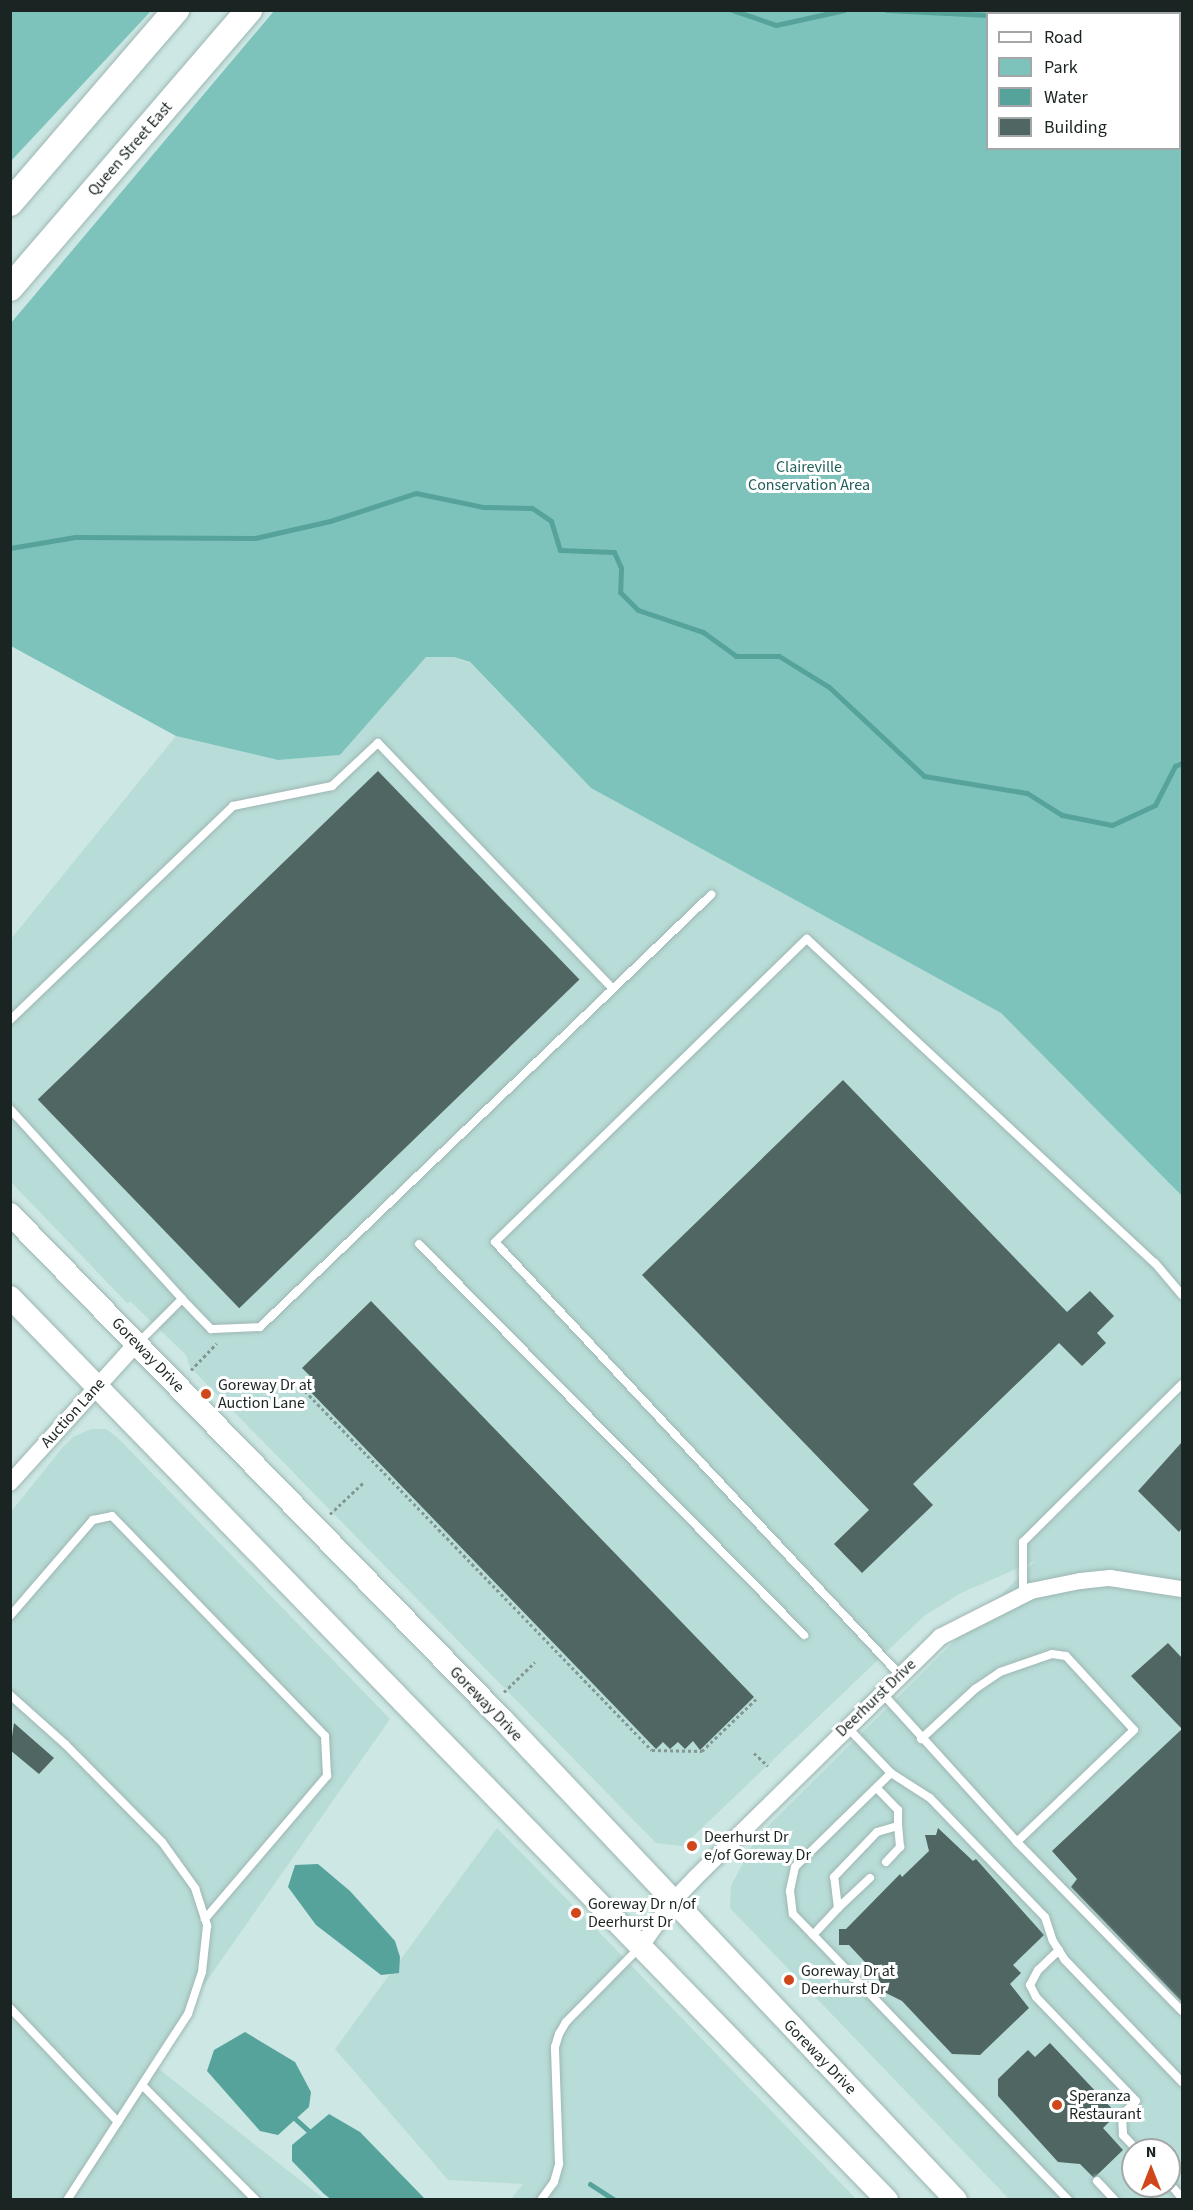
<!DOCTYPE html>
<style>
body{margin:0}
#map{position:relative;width:1193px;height:2210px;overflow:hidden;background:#cde8e4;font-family:"Source Sans 3",sans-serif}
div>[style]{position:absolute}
.built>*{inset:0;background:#b8dcd7}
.green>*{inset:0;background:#7dc3bc}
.water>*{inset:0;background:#56a39b}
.stream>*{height:5px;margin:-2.5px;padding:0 2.5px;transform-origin:2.5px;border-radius:2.5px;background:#56a39b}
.building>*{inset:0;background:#4f6663;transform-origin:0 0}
.path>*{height:3px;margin-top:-1.5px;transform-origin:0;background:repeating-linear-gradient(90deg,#839794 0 3px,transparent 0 6px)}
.roads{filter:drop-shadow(0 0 2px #9db6b3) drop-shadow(0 0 2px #9db6b3)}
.lane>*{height:8px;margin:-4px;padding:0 4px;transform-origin:4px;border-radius:4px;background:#fff}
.street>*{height:16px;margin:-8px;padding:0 8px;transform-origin:8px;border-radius:8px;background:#fff}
.secondary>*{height:22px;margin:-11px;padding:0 11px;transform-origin:11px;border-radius:11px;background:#fff}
.primary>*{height:26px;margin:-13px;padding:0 13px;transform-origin:13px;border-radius:13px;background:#fff}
.dots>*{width:16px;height:16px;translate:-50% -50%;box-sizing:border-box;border:3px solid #fff;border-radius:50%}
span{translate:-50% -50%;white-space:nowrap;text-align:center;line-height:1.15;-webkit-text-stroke:6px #fff;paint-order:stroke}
.street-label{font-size:16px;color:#1a2422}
.park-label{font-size:16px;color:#1f5f59}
.poi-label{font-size:16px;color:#1a2422}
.left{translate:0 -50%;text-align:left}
.frame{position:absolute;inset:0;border:12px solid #1a2422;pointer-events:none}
.legend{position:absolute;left:986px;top:12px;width:195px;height:138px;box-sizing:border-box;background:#fff;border:2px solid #a3a7a7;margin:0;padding:8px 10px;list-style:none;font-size:18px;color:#1a2422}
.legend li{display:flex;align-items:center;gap:12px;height:30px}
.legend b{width:30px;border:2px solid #a3a7a7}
.north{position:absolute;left:1121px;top:2138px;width:60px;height:60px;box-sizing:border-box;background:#fff;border:2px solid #a3a7a7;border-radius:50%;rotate:0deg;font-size:16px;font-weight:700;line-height:24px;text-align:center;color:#1a2422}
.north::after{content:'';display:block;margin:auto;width:21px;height:27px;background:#cf471b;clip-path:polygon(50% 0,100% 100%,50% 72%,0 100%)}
</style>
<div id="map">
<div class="built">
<div style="clip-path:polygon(evenodd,426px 656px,454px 657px,470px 663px,591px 788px,1001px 1013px,1182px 1196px,1182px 2199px,1009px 2199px,730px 1908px,731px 1886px,756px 1838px,1035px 1561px,961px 1593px,924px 1616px,683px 1846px,656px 1843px,190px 1367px,186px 1355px,131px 1302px,127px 1303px,11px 1182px,11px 939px,176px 736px,278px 760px,340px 755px,426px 656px,1133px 2150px,1169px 2150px,1169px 2186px,1133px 2186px,1133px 2150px)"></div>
<div style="clip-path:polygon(91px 1429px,106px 1429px,117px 1437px,390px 1719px,150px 2062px,324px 2199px,11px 2199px,10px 1513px,63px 1447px,73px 1437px)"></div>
<div style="clip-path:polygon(497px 1828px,598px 1931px,856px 2199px,511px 2199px,523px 2184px,448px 2180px,335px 2049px)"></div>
</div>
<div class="green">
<div style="clip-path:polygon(11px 10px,151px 11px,11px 161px,10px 11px)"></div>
<div style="clip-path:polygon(evenodd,274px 11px,1182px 11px,1182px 1196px,1001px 1013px,591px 788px,470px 662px,454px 657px,426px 657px,340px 755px,278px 760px,176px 736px,11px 646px,11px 323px,274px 11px,988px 14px,1180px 14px,1180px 148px,988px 148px,988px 14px)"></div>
</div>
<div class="water">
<div style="clip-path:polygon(318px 1864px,350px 1891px,395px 1941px,400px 1957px,399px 1973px,381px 1975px,316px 1925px,288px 1887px,295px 1865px)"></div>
<div style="clip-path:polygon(245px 2032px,295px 2062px,311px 2092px,309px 2107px,278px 2135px,260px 2131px,207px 2071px,214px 2050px)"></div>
<div style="clip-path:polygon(329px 2114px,360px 2132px,425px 2199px,332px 2200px,324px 2194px,292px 2161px,292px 2145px)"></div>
</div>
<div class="stream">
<div style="left:732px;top:10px;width:46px;rotate:18.8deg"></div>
<div style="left:776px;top:25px;width:70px;rotate:-12.4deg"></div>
<div style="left:887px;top:10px;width:101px;rotate:2.8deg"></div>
<div style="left:1009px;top:14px;width:37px;rotate:-6deg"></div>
<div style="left:10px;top:548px;width:66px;rotate:-9.6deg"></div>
<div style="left:75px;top:537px;width:180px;rotate:0.3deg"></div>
<div style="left:255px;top:538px;width:77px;rotate:-12.8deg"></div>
<div style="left:330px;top:521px;width:90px;rotate:-18deg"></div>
<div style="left:416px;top:493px;width:68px;rotate:11.8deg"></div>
<div style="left:483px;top:507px;width:49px;rotate:1.2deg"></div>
<div style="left:532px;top:508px;width:23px;rotate:34deg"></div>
<div style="left:551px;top:521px;width:30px;rotate:73deg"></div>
<div style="left:560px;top:550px;width:54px;rotate:2.1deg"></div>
<div style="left:614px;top:552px;width:17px;rotate:66deg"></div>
<div style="left:621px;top:568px;width:24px;rotate:92deg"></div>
<div style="left:620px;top:592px;width:25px;rotate:45deg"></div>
<div style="left:638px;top:610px;width:69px;rotate:18.7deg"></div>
<div style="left:703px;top:632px;width:41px;rotate:36deg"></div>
<div style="left:736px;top:656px;width:43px"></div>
<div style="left:779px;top:656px;width:59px;rotate:31.8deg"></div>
<div style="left:829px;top:687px;width:130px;rotate:43.1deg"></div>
<div style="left:924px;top:776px;width:104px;rotate:9.4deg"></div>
<div style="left:1027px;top:793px;width:41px;rotate:32.2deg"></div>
<div style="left:1062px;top:815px;width:51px;rotate:11.3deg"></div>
<div style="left:1112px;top:825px;width:47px;rotate:-24.9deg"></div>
<div style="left:1155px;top:805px;width:44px;rotate:-62.9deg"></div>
<div style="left:1175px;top:766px;width:8px;rotate:-23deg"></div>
<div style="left:291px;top:2115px;width:30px;rotate:42deg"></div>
<div style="left:590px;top:2184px;width:30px;rotate:33deg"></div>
</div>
<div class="building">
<div style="left:378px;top:771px;width:290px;height:473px;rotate:46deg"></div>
<div style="clip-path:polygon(843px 1080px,1067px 1312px,1090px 1291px,1114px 1316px,1097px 1333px,1106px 1343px,1082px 1366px,1059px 1343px,913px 1484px,933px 1505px,862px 1573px,834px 1544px,869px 1510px,642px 1275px)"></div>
<div style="clip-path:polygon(371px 1301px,754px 1697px,700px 1750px,693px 1741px,685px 1749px,678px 1742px,670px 1749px,663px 1742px,656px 1749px,302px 1383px,310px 1376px,302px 1368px)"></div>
<div style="clip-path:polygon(1182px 1442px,1182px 1528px,1179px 1532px,1138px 1491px)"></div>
<div style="clip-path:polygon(1168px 1643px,1182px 1658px,1182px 2002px,1071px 1887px,1077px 1879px,1052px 1851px,1182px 1729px,1131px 1676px)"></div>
<div style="clip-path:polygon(14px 1723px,54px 1758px,39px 1774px,10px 1750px)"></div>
<div style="clip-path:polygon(938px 1828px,973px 1861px,976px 1859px,1044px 1935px,1013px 1965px,1021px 1973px,1010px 1984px,1029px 2008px,980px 2055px,952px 2054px,902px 2001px,884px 1992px,877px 1975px,849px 1945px,839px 1945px,839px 1929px,846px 1929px,900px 1874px,902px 1877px,929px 1851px,925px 1835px,936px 1835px)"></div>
<div style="clip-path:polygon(1050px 2043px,1117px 2114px,1103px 2128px,1123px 2150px,1094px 2178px,1080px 2164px,1058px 2162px,998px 2096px,998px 2079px,1028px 2050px,1035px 2057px)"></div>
</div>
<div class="path">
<div style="left:191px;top:1370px;width:37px;rotate:-46deg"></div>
<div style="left:305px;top:1391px;width:499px;rotate:46deg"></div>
<div style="left:652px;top:1750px;width:50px;rotate:1.1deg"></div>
<div style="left:702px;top:1751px;width:75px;rotate:-43.9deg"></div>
<div style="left:330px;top:1514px;width:45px;rotate:-43.2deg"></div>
<div style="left:504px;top:1692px;width:43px;rotate:-44.1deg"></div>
<div style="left:754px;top:1753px;width:19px;rotate:43deg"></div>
</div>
<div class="roads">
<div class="lane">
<div style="left:10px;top:1020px;width:309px;rotate:-43.8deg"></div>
<div style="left:233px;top:806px;width:101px;rotate:-11.4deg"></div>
<div style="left:332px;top:786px;width:63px;rotate:-43.1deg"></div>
<div style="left:378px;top:743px;width:340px;rotate:46.3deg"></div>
<div style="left:10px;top:1109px;width:256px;rotate:47.8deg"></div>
<div style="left:419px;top:1244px;width:549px;rotate:45.44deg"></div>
<div style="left:137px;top:1344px;width:64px;rotate:-45deg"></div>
<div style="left:182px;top:1299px;width:42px;rotate:46deg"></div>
<div style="left:211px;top:1329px;width:49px;rotate:-2.3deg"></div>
<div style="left:260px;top:1327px;width:625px;rotate:-43.77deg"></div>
<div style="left:1023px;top:1594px;width:52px;rotate:-90deg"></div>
<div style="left:1023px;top:1542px;width:224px;rotate:-44.8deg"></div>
<div style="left:10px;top:1616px;width:127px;rotate:-49.2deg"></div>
<div style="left:93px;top:1520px;width:19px;rotate:-12deg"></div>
<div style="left:112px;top:1516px;width:306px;rotate:45.9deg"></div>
<div style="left:325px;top:1736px;width:40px;rotate:87.1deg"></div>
<div style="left:327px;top:1776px;width:188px;rotate:130.5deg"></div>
<div style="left:899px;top:1674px;width:591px;rotate:-133.08deg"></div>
<div style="left:495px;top:1242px;width:435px;rotate:-44.2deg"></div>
<div style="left:807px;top:939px;width:475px;rotate:43deg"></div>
<div style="left:1155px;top:1263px;width:42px;rotate:49.8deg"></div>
<div style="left:882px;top:1693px;width:201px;rotate:47.8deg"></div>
<div style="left:1017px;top:1842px;width:236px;rotate:45.7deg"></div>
<div style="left:10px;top:1695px;width:74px;rotate:41.7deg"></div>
<div style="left:65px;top:1744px;width:138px;rotate:45.3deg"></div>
<div style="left:162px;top:1842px;width:57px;rotate:54.3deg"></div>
<div style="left:195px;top:1888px;width:40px;rotate:72deg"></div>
<div style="left:207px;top:1926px;width:46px;rotate:96.2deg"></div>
<div style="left:202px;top:1972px;width:44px;rotate:108.4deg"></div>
<div style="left:188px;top:2014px;width:222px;rotate:123deg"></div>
<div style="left:847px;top:1727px;width:64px;rotate:46.3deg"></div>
<div style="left:891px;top:1773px;width:46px;rotate:32.7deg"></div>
<div style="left:930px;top:1798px;width:165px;rotate:46deg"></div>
<div style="left:1045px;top:1917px;width:25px;rotate:72deg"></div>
<div style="left:1053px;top:1941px;width:22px;rotate:58deg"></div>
<div style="left:1065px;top:1960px;width:169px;rotate:46.2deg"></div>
<div style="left:921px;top:1739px;width:74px;rotate:-42.8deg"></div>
<div style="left:975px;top:1689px;width:30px;rotate:-34deg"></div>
<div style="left:1000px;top:1672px;width:55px;rotate:-19.1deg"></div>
<div style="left:1052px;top:1654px;width:14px;rotate:8deg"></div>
<div style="left:1066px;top:1656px;width:100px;rotate:47.4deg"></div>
<div style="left:1134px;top:1730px;width:162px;rotate:136.3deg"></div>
<div style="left:891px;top:1773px;width:134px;rotate:135.6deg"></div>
<div style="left:795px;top:1867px;width:25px;rotate:102deg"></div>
<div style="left:790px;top:1891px;width:23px;rotate:83deg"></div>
<div style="left:793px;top:1914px;width:397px;rotate:46.1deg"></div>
<div style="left:886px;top:1862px;width:21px;rotate:-47deg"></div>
<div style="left:900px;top:1847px;width:21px;rotate:-95deg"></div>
<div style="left:838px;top:1908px;width:44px;rotate:-43.2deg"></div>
<div style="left:813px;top:1935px;width:37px;rotate:-47deg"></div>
<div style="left:838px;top:1908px;width:31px;rotate:-97deg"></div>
<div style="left:834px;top:1877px;width:62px;rotate:-46.3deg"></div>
<div style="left:877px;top:1832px;width:22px;rotate:-16deg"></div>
<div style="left:898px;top:1826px;width:16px;rotate:-90deg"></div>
<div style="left:898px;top:1810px;width:30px;rotate:-134deg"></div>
<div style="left:1059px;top:1950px;width:29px;rotate:136deg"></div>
<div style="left:1038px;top:1970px;width:17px;rotate:118deg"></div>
<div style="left:1030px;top:1985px;width:13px;rotate:63deg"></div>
<div style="left:1036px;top:1997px;width:144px;rotate:46.1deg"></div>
<div style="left:1136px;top:2101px;width:20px;rotate:135deg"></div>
<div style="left:1122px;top:2115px;width:20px;rotate:87deg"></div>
<div style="left:1123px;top:2135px;width:21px;rotate:47deg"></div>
<div style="left:10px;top:2008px;width:157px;rotate:46.5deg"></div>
<div style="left:142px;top:2085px;width:162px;rotate:45.3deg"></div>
<div style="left:1097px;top:2181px;width:26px;rotate:47deg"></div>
<div style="left:1169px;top:2183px;width:20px;rotate:49deg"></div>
<div style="left:541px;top:2200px;width:22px;rotate:-54deg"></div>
<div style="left:554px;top:2182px;width:19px;rotate:-74deg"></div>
<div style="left:559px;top:2164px;width:117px;rotate:-92deg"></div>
<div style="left:555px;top:2047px;width:14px;rotate:-73deg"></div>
<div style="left:559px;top:2034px;width:14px;rotate:-60deg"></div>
<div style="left:566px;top:2022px;width:105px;rotate:-45.4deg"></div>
</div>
<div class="street">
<div style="left:10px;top:1483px;width:188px;rotate:-47.8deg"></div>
<div style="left:641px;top:1946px;width:54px;rotate:-54.8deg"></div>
<div style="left:672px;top:1902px;width:33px;rotate:-46deg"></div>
<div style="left:695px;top:1878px;width:344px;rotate:-44.5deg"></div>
<div style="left:940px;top:1637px;width:102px;rotate:-26.8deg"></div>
<div style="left:1031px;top:1591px;width:50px;rotate:-11.5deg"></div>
<div style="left:1080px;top:1581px;width:30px;rotate:-6deg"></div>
<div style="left:1110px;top:1578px;width:73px;rotate:8.7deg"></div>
</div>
<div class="secondary">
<div style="left:10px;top:1214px;width:706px;rotate:45.75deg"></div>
<div style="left:503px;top:1720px;width:660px;rotate:46.66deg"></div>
<div style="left:10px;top:1297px;width:1259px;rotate:45.84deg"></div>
</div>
<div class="primary">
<div style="left:10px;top:203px;width:255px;rotate:-49.3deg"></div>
<div style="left:10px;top:288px;width:367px;rotate:-49.3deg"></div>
</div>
</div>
<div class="dots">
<div style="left:206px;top:1394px;background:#cf471b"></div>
<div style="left:692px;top:1846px;background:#cf471b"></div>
<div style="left:576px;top:1913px;background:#cf471b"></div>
<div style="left:789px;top:1980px;background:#cf471b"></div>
<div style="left:1057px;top:2105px;background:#cf471b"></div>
</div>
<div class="street-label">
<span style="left:130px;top:149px;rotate:-49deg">Queen Street East</span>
<span style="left:148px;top:1355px;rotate:46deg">Goreway Drive</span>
<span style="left:73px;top:1413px;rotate:-48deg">Auction Lane</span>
<span style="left:876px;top:1698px;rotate:-44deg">Deerhurst Drive</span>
<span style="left:486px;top:1704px;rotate:46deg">Goreway Drive</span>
<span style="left:820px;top:2057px;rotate:46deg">Goreway Drive</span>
</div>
<div class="park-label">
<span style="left:809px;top:476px">Claireville<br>Conservation Area</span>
</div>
<div class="poi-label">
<span class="left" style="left:218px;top:1394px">Goreway Dr at<br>Auction Lane</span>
<span class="left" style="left:704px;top:1846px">Deerhurst Dr<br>e/of Goreway Dr</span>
<span class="left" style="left:588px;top:1913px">Goreway Dr n/of<br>Deerhurst Dr</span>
<span class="left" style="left:801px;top:1980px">Goreway Dr at<br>Deerhurst Dr</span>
<span class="left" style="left:1069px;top:2105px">Speranza<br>Restaurant</span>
</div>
<div class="frame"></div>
<ul class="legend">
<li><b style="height:8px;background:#fff"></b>Road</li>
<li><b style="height:16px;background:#7dc3bc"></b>Park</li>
<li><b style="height:16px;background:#56a39b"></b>Water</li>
<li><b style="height:16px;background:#4f6663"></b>Building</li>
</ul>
<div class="north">N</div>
</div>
